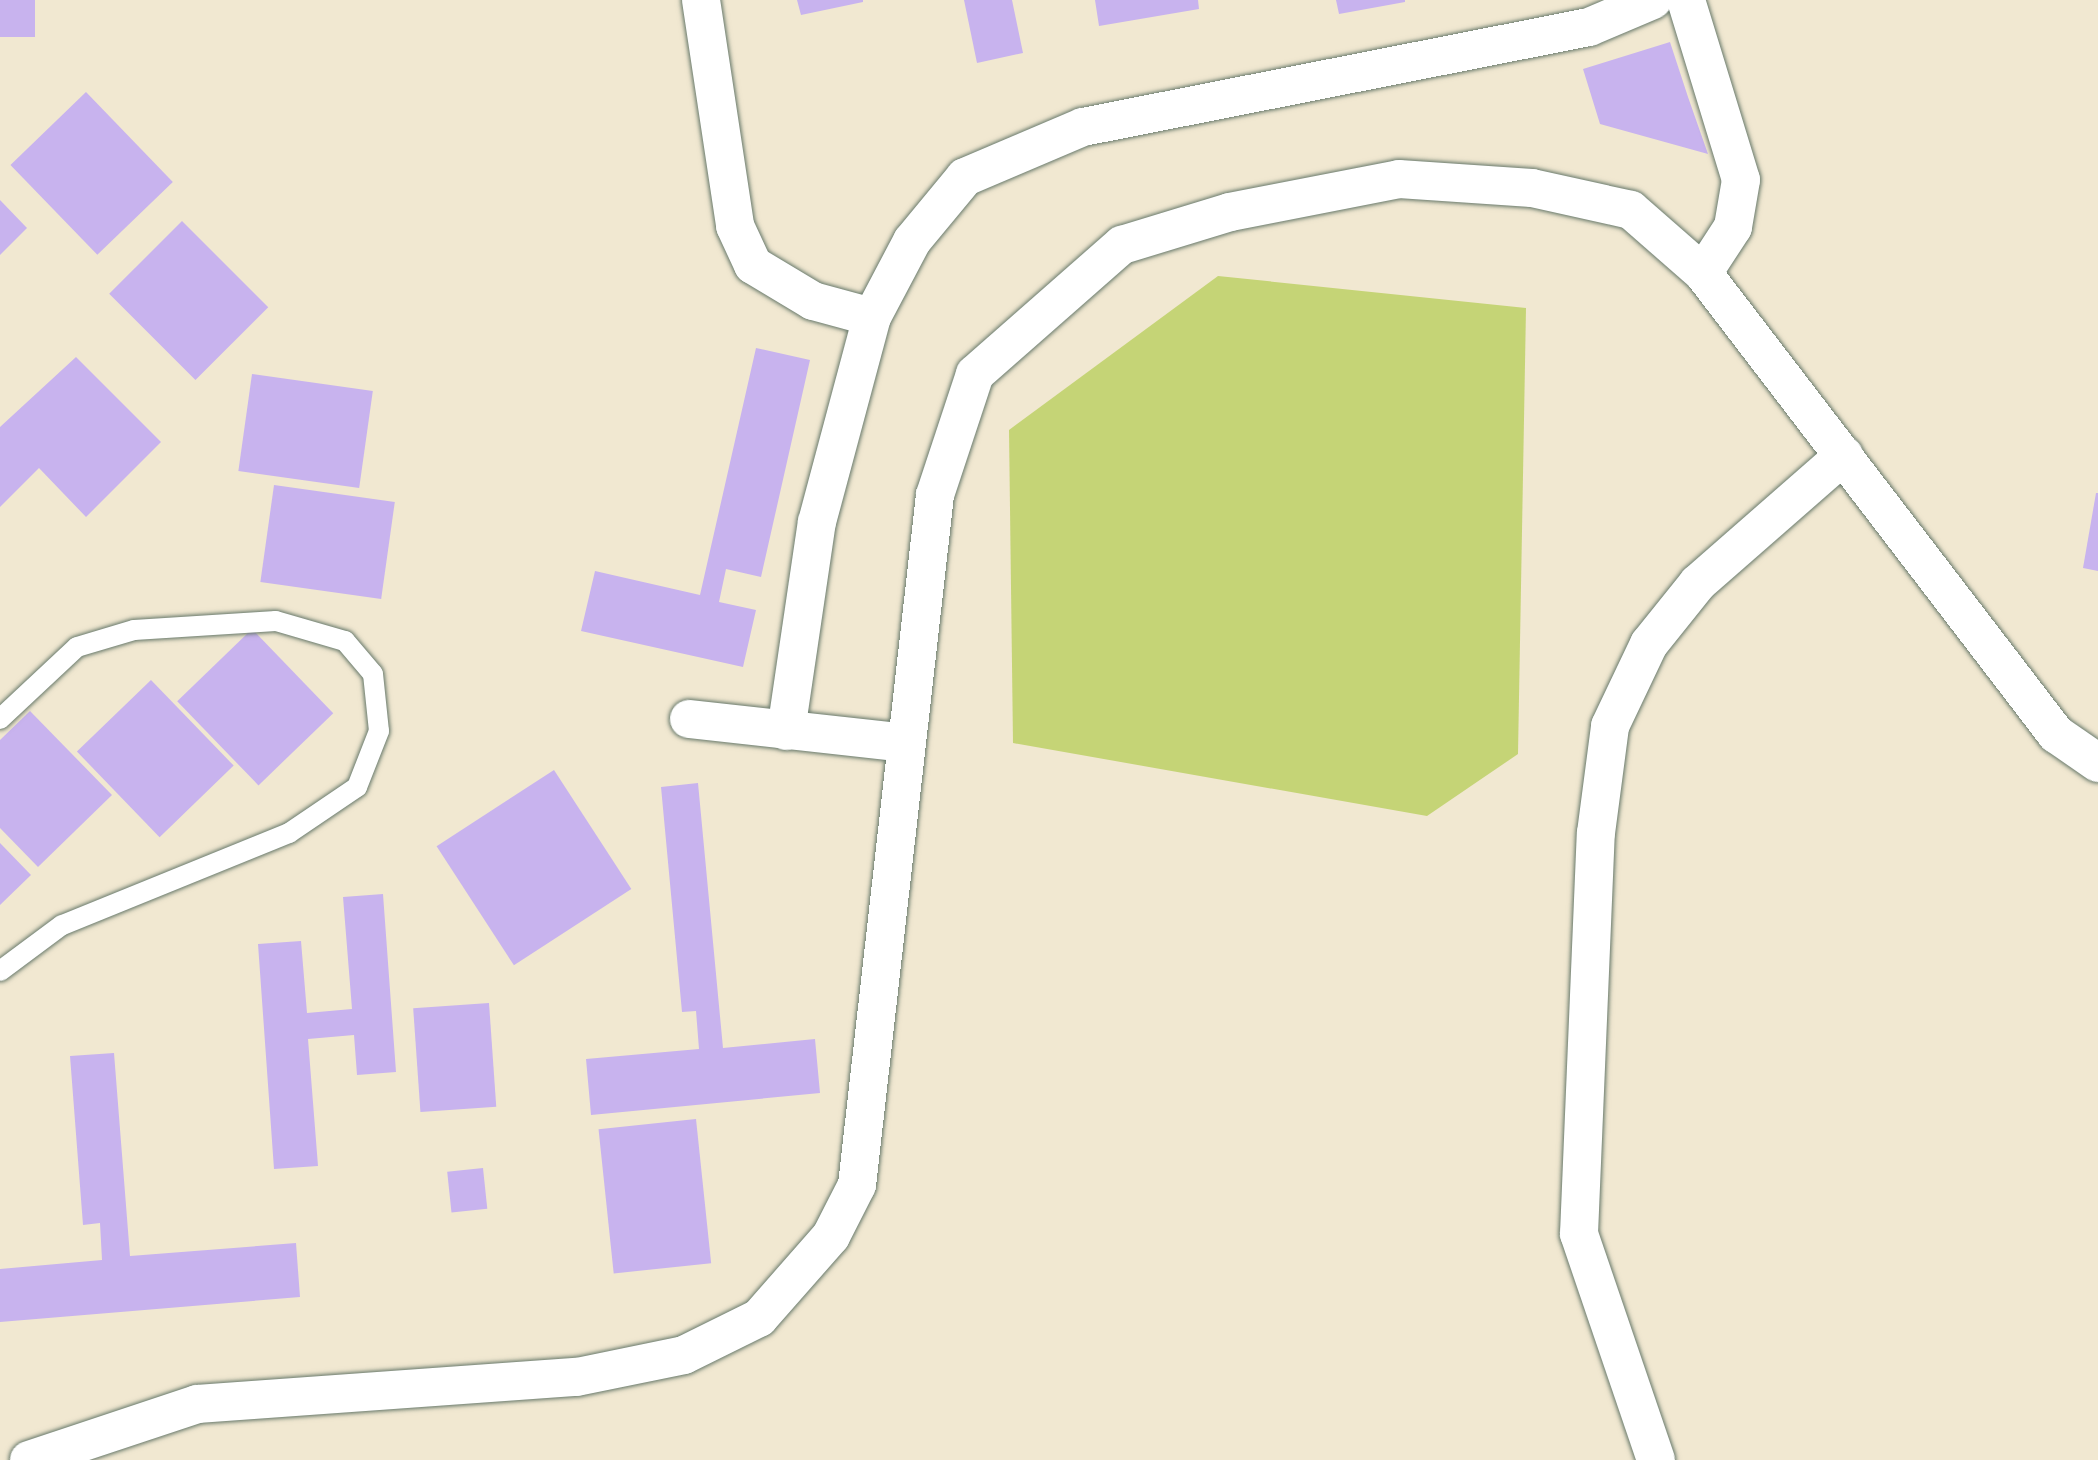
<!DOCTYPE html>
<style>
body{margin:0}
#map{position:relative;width:2098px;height:1460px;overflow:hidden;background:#f1e8d1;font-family:"Indie Flower",sans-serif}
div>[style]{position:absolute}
.green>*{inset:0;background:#c5d476}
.building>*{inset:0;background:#c8b3ee;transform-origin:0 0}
.roads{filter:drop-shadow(0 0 2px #68796b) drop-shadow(0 0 2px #68796b)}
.lane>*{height:20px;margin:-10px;padding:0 10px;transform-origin:10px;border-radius:10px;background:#fff}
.street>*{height:38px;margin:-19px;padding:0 19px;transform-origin:19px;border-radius:19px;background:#fff}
span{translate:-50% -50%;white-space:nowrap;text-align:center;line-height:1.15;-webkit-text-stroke:8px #f7f3e8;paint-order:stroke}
</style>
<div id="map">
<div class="green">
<div style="clip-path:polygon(1218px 276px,1526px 308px,1518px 754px,1427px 816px,1013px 743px,1009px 430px)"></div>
</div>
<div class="building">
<div style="left:0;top:0;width:35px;height:37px"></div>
<div style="clip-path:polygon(797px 0,863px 0,863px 2px,801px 15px)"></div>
<div style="clip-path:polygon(964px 0,1012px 0,1023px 53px,977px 63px)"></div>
<div style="clip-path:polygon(1095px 0,1198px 0,1199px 9px,1099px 26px)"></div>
<div style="clip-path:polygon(1336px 0,1405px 0,1405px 2px,1339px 14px)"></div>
<div style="clip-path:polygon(1670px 42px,1688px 97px,1708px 154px,1600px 124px,1583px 69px)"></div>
<div style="left:86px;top:92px;width:125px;height:105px;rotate:46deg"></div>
<div style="clip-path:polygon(0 200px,27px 228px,0 255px)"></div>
<div style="left:182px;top:221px;width:122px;height:103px;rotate:45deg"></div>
<div style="clip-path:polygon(756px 348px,810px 360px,761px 577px,726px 569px,719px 602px,756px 610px,743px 667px,581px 631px,595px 571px,700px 595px)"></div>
<div style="clip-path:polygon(76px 357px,161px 442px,86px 517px,39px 468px,0 507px,0 427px)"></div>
<div style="left:252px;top:374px;width:122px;height:98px;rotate:8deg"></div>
<div style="left:274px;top:485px;width:122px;height:98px;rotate:8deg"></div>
<div style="clip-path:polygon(2096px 493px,2098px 493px,2098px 571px,2083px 568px)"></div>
<div style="left:252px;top:629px;width:117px;height:104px;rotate:46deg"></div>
<div style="left:151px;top:680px;width:119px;height:103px;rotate:46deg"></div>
<div style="clip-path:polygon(30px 711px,112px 795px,38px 867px,0 828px,0 740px)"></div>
<div style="left:554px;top:770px;width:142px;height:140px;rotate:57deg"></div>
<div style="clip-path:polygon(698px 783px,723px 1048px,815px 1039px,820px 1093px,591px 1115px,586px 1059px,699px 1049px,696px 1011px,682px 1012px,661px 787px)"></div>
<div style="clip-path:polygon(0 843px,31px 875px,0 905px)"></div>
<div style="clip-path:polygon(383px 894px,396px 1072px,357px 1075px,354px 1035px,308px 1039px,318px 1166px,274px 1169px,258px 944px,301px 941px,307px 1013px,352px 1009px,343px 897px)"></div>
<div style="left:489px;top:1003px;width:104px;height:76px;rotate:86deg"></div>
<div style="clip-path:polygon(114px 1053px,130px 1256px,296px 1243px,300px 1297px,0 1322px,0 1269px,102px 1260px,100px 1223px,83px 1225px,70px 1056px)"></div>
<div style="left:696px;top:1119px;width:145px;height:98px;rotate:84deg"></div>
<div style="left:483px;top:1168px;width:41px;height:36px;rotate:84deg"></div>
</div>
<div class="roads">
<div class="lane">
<div style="left:0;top:719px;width:105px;rotate:-43.1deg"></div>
<div style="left:77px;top:647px;width:59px;rotate:-16.6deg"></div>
<div style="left:134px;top:630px;width:142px;rotate:-3.6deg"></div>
<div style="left:276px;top:621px;width:72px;rotate:16.2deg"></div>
<div style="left:345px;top:641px;width:43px;rotate:49.7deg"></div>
<div style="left:373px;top:674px;width:57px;rotate:84deg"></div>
<div style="left:379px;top:731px;width:60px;rotate:111.4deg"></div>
<div style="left:357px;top:787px;width:82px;rotate:145.9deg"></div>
<div style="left:289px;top:833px;width:245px;rotate:157.9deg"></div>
<div style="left:62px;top:925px;width:77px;rotate:143.4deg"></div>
</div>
<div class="street">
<div style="left:701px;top:0;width:229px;rotate:81.4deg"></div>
<div style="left:735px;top:226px;width:43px;rotate:65.2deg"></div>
<div style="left:753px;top:265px;width:70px;rotate:31deg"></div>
<div style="left:813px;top:301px;width:61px;rotate:15.2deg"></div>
<div style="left:1686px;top:0;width:188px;rotate:73deg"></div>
<div style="left:1741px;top:180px;width:48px;rotate:99.7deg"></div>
<div style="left:1733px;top:227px;width:55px;rotate:123.1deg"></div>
<div style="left:689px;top:719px;width:218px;rotate:6.3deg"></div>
<div style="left:786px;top:731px;width:211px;rotate:-81.6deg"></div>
<div style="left:817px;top:522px;width:212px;rotate:-75deg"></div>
<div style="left:872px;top:317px;width:86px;rotate:-62.2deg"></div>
<div style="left:912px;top:241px;width:83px;rotate:-50.4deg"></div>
<div style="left:965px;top:177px;width:128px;rotate:-23deg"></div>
<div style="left:1083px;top:127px;width:516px;rotate:-11.18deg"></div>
<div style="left:1589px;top:27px;width:69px;rotate:-22.9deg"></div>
<div style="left:29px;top:1460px;width:177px;rotate:-18.4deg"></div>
<div style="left:197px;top:1404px;width:381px;rotate:-4.1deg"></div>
<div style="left:577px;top:1377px;width:109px;rotate:-11.6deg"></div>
<div style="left:684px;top:1355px;width:84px;rotate:-26.3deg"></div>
<div style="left:759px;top:1318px;width:109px;rotate:-48.7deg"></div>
<div style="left:831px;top:1236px;width:57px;rotate:-63deg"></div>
<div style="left:857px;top:1185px;width:694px;rotate:-83.55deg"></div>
<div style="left:935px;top:495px;width:127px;rotate:-71.7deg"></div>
<div style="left:975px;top:374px;width:196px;rotate:-41.3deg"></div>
<div style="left:1122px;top:245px;width:113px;rotate:-17deg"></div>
<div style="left:1230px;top:212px;width:172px;rotate:-11deg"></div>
<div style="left:1399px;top:179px;width:133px;rotate:3.9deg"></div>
<div style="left:1532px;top:188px;width:101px;rotate:12.5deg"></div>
<div style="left:1631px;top:210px;width:96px;rotate:41.2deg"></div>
<div style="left:1703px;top:273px;width:581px;rotate:52.56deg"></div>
<div style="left:2056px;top:734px;width:51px;rotate:34.6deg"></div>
<div style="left:1656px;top:1460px;width:239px;rotate:-108.8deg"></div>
<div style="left:1579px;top:1234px;width:401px;rotate:-87.6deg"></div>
<div style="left:1596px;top:833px;width:108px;rotate:-82.5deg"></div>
<div style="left:1610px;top:726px;width:91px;rotate:-64.6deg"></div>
<div style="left:1649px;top:644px;width:78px;rotate:-51.2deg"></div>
<div style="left:1698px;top:583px;width:194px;rotate:-41.2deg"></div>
</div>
</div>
</div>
